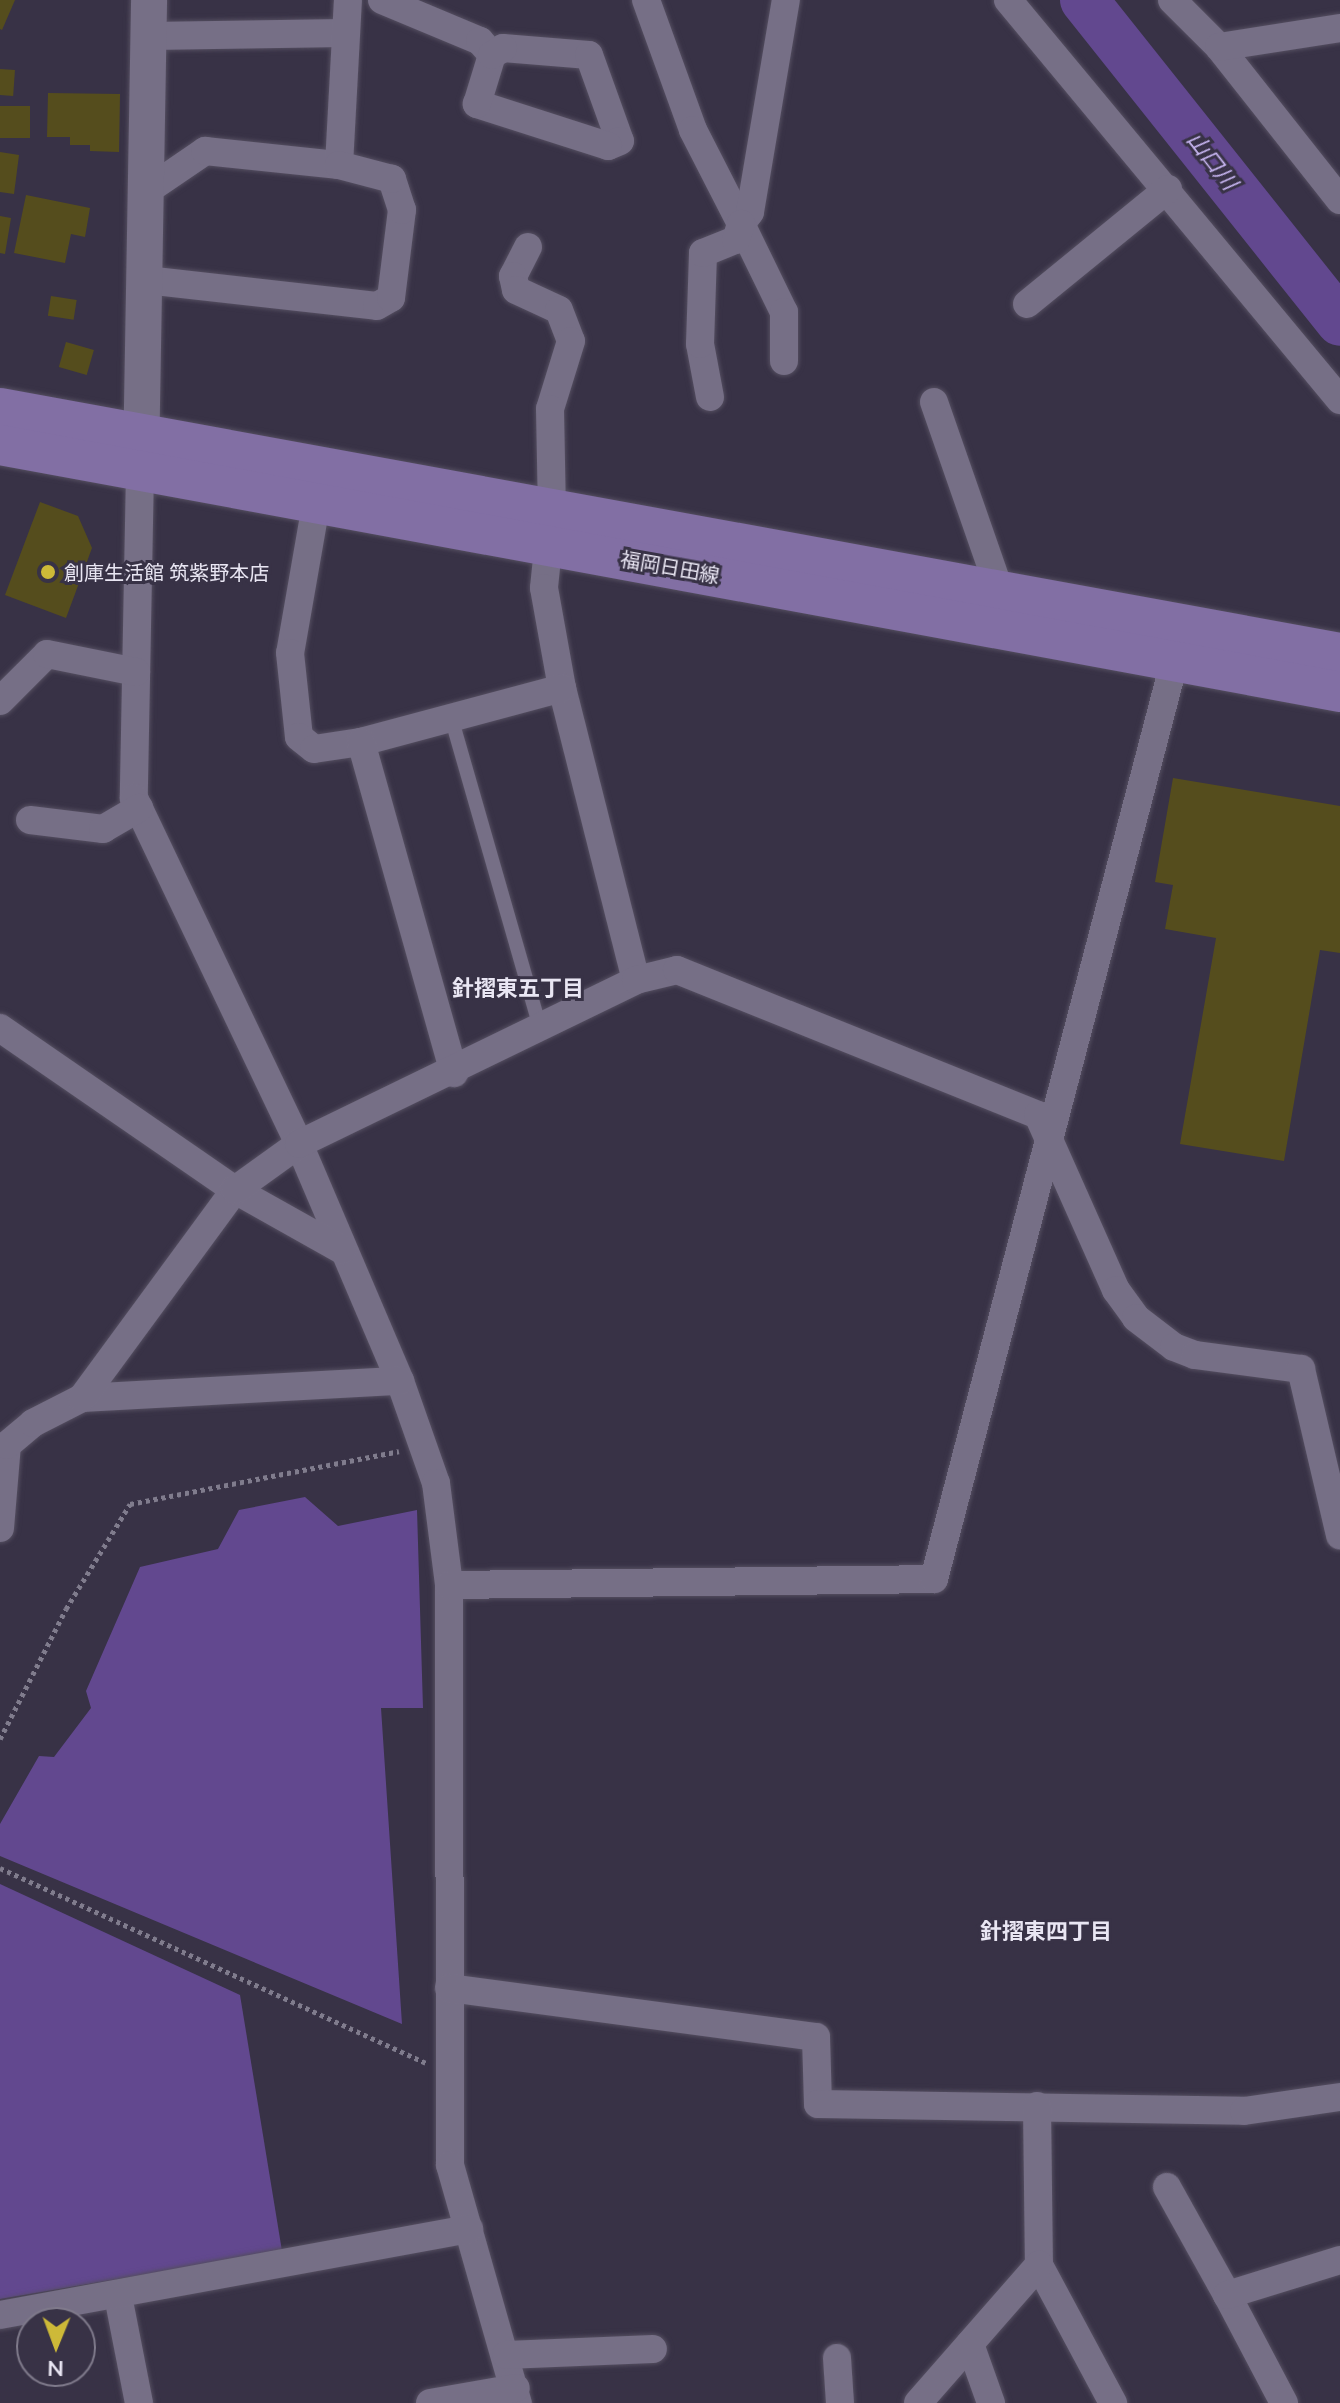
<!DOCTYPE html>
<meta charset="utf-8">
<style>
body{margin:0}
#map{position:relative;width:1340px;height:2403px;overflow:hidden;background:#383246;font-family:Mulish,"Noto Sans JP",sans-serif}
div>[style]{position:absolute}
.water>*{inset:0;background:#62488f}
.river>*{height:48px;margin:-24px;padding:0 24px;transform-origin:24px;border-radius:24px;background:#62488f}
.building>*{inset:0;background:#554d1d;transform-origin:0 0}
.path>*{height:5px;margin-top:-2.5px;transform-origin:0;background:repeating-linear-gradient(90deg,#807c8d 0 4px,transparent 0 8px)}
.roads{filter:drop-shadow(0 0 2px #544e60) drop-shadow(0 0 2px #544e60)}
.service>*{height:14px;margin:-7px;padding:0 7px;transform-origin:7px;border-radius:7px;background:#766f86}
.minor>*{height:28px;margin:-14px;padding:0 14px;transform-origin:14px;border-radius:14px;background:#766f86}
.tertiary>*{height:36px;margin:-18px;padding:0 18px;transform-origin:18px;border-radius:18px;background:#766f86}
.secondary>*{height:40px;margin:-20px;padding:0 20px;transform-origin:20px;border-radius:20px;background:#826fa4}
.dots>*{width:22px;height:22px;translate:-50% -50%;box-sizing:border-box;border:4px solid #383246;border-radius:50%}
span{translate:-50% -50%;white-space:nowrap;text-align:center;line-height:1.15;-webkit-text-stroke:6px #383246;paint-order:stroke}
.street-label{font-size:20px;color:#e9e6f3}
.poi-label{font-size:20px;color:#e9e6f3}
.left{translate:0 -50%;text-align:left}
.water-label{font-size:22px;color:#c9b7f3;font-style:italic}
.neighbourhood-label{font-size:22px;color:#e9e6f3;font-weight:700}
.north{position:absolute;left:16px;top:2307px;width:80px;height:80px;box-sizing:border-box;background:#383246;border:2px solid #7f7a8b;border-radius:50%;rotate:181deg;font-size:22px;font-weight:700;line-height:32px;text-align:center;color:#e9e6f3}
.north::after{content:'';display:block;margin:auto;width:28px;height:36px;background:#cdb938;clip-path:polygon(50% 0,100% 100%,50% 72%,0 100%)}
</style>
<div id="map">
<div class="water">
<div style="clip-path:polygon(305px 1497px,338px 1526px,417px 1510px,423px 1708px,381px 1708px,402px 2024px,0 1856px,0 1824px,39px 1756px,54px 1757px,91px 1708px,86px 1691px,140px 1567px,218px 1549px,239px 1510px)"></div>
<div style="clip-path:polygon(0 1884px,240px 1995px,282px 2251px,0 2299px)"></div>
</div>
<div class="river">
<div style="left:1084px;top:0;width:411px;rotate:51.5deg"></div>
</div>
<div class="building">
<div style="clip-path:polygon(0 0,15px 0,2px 30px,0 29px)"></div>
<div style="left:0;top:69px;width:15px;height:26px;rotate:4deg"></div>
<div style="clip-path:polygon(48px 93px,120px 94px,119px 152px,90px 151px,90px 145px,70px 145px,70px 137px,47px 137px)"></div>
<div style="left:0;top:106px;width:30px;height:32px"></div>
<div style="clip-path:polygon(0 152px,19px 155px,14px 194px,0 192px)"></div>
<div style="clip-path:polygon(26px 195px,90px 208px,85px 237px,71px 234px,65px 263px,14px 253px)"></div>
<div style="clip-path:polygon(0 216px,11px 218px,5px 254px,0 253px)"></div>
<div style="left:51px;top:296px;width:26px;height:20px;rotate:9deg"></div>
<div style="left:66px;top:342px;width:29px;height:26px;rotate:16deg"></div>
<div style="clip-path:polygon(40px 502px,78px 516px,92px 548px,66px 618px,5px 595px)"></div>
<div style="clip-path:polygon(1173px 778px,1340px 806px,1340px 953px,1320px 950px,1284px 1161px,1180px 1144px,1216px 938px,1165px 929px,1173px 885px,1155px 882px)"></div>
</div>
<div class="path">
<div style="left:0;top:1739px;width:146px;rotate:-63.1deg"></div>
<div style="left:66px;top:1609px;width:123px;rotate:-58.6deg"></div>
<div style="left:130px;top:1504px;width:274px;rotate:-11.1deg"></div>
<div style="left:0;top:1868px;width:468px;rotate:24.6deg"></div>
</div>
<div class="roads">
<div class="service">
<div style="left:451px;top:717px;width:323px;rotate:74deg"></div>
</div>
<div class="minor">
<div style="left:382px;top:0;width:106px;rotate:22.7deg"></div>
<div style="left:480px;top:41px;width:18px;rotate:49deg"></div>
<div style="left:646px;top:0;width:138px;rotate:70.1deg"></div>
<div style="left:693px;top:130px;width:106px;rotate:62.9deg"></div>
<div style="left:741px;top:224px;width:15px;rotate:-53deg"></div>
<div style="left:750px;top:212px;width:215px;rotate:-80.4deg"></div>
<div style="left:1008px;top:0;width:520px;rotate:50.31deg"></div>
<div style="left:1172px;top:0;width:66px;rotate:45deg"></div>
<div style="left:1219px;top:47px;width:195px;rotate:51.7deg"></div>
<div style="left:148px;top:36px;width:198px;rotate:-0.9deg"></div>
<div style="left:1219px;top:47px;width:122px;rotate:-8.9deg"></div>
<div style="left:503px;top:48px;width:86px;rotate:4.7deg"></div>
<div style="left:589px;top:55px;width:91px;rotate:70.2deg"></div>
<div style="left:620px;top:141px;width:13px;rotate:157deg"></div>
<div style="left:608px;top:146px;width:138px;rotate:-162.2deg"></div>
<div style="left:477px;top:104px;width:51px;rotate:-73deg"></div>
<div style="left:492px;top:55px;width:13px;rotate:-32deg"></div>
<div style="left:145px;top:192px;width:73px;rotate:-34.3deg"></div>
<div style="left:205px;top:151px;width:135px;rotate:6deg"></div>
<div style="left:339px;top:165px;width:165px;rotate:-86.9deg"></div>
<div style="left:741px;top:224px;width:98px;rotate:64deg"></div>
<div style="left:784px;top:312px;width:49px;rotate:90deg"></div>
<div style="left:528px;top:247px;width:33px;rotate:117deg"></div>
<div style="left:513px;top:276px;width:14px;rotate:78deg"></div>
<div style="left:516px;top:290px;width:47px;rotate:24.9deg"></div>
<div style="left:559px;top:310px;width:33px;rotate:69deg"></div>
<div style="left:571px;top:341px;width:71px;rotate:107.2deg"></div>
<div style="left:550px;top:409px;width:101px;rotate:88.9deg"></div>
<div style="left:552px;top:510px;width:78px;rotate:95.9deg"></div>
<div style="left:544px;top:588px;width:102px;rotate:79.8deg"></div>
<div style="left:562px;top:688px;width:301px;rotate:75.8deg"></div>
<div style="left:146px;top:280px;width:232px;rotate:6.4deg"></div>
<div style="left:377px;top:306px;width:16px;rotate:-30deg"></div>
<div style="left:391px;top:298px;width:89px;rotate:-82.9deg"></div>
<div style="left:402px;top:210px;width:33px;rotate:-108deg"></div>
<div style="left:392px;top:179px;width:55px;rotate:-165.2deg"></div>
<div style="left:1027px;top:304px;width:182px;rotate:-39.2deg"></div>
<div style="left:710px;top:397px;width:54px;rotate:-100.7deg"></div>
<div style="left:700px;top:344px;width:91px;rotate:-88.1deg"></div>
<div style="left:703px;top:253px;width:35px;rotate:-22deg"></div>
<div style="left:736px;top:240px;width:17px;rotate:-73deg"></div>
<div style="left:934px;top:402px;width:201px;rotate:70.8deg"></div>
<div style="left:1000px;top:592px;width:12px;rotate:99deg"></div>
<div style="left:140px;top:471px;width:327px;rotate:91.1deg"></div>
<div style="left:134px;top:798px;width:383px;rotate:64.5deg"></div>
<div style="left:299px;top:1144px;width:258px;rotate:66.9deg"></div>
<div style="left:400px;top:1381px;width:108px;rotate:70.6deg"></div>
<div style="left:436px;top:1483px;width:103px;rotate:82.7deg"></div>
<div style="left:449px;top:1585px;width:580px;rotate:89.9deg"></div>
<div style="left:450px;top:2165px;width:248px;rotate:74.1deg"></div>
<div style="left:317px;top:499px;width:156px;rotate:99.9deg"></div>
<div style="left:290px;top:653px;width:84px;rotate:83.9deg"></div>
<div style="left:299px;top:737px;width:19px;rotate:39deg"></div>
<div style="left:314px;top:749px;width:48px;rotate:-8.5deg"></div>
<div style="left:361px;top:742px;width:208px;rotate:-15deg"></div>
<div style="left:0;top:701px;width:66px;rotate:-45deg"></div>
<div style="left:47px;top:654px;width:91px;rotate:11.4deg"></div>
<div style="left:361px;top:742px;width:344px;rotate:74.3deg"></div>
<div style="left:30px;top:820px;width:74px;rotate:7deg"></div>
<div style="left:103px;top:829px;width:42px;rotate:-30.3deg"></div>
<div style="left:0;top:1028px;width:285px;rotate:34.6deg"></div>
<div style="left:235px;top:1190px;width:123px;rotate:29.3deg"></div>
<div style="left:82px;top:1398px;width:318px;rotate:-3.1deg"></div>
<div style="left:0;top:1528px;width:83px;rotate:-85.2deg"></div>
<div style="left:7px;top:1445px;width:34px;rotate:-40deg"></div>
<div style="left:33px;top:1423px;width:55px;rotate:-27deg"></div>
<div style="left:82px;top:1398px;width:258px;rotate:-53.7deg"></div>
<div style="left:235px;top:1190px;width:79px;rotate:-35.7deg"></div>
<div style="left:299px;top:1144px;width:375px;rotate:-25.9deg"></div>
<div style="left:636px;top:980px;width:42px;rotate:-13.7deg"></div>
<div style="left:677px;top:970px;width:389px;rotate:21.9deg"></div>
<div style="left:1038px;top:1115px;width:192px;rotate:66deg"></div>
<div style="left:1116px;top:1290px;width:34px;rotate:54deg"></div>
<div style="left:1136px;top:1318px;width:48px;rotate:37.3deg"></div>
<div style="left:1174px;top:1347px;width:22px;rotate:21deg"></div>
<div style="left:1195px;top:1355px;width:107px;rotate:7.5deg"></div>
<div style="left:1301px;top:1369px;width:171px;rotate:76.8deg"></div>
<div style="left:449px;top:1585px;width:485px;rotate:-0.7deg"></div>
<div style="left:934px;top:1579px;width:967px;rotate:-75.32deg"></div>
<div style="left:449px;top:1988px;width:370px;rotate:7.6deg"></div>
<div style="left:816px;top:2037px;width:67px;rotate:88.3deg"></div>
<div style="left:818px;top:2104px;width:426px;rotate:0.9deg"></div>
<div style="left:1244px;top:2111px;width:97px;rotate:-8.3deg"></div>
<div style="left:1037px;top:2106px;width:159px;rotate:89.3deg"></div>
<div style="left:1039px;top:2265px;width:157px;rotate:61.8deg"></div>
<div style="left:1167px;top:2187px;width:124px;rotate:60.9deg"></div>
<div style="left:118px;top:2296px;width:109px;rotate:78.9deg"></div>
<div style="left:0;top:2315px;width:477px;rotate:-10.4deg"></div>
<div style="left:970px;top:2344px;width:63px;rotate:70.4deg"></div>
<div style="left:506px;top:2355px;width:147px;rotate:-2.3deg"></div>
<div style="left:837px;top:2358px;width:45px;rotate:86.2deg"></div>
<div style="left:430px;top:2403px;width:87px;rotate:-9.9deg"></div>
<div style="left:918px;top:2403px;width:184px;rotate:-48.8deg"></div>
<div style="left:1284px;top:2403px;width:122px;rotate:-117.8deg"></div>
<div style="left:1227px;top:2295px;width:118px;rotate:-17.2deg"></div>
</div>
<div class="tertiary">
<div style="left:141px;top:462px;width:462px;rotate:-89deg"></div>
</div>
<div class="secondary">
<div style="left:0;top:408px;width:1362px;rotate:10.36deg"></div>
<div style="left:0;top:445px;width:1363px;rotate:10.44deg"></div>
</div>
</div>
<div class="dots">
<div style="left:48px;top:572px;background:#cdb938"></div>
</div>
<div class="street-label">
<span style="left:670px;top:567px;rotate:10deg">福岡日田線</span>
</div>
<div class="poi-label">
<span class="left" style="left:64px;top:572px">創庫生活館 筑紫野本店</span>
</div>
<div class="water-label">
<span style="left:1212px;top:161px;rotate:52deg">山口川</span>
</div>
<div class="neighbourhood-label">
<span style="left:518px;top:989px">針摺東五丁目</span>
<span style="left:1046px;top:1932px">針摺東四丁目</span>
</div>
<div class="north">N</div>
</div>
